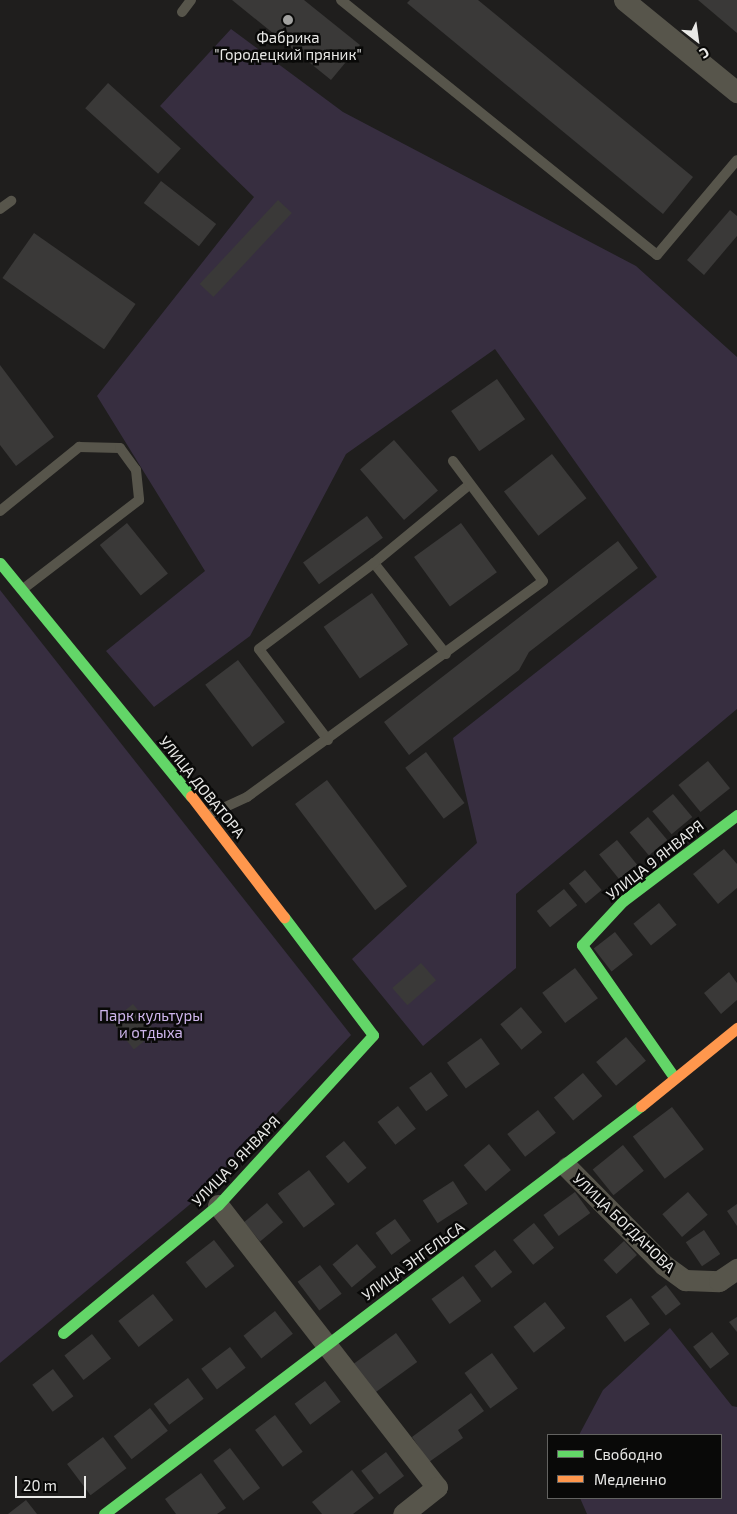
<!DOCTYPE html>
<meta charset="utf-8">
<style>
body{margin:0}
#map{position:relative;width:737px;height:1514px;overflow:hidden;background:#1f1e1d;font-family:"Exo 2",sans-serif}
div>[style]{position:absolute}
.green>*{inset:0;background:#372e40}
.building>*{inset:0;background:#3a3938;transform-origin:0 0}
.lane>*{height:10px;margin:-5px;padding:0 5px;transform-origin:5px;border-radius:5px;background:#57554b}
.street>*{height:21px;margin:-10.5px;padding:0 10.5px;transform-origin:10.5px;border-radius:10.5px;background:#57554b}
.fast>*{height:11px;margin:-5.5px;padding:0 5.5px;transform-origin:5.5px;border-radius:5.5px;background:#63d668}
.slow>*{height:11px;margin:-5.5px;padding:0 5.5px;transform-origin:5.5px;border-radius:5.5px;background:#ff974d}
.dots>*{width:14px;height:14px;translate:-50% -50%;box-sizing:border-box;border:2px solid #090908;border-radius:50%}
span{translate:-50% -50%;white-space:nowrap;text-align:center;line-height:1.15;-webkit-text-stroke:5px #090908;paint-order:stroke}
.poi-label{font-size:15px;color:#e9e9e7}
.street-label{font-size:15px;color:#e9e9e7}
.park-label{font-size:15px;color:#ceb5ec}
.legend{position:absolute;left:547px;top:1434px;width:175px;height:65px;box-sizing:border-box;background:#090908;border:1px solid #636361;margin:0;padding:6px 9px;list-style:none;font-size:15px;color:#e9e9e7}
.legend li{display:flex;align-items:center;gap:10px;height:25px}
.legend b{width:25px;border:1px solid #636361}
.north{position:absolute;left:672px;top:15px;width:50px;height:50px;-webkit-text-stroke:4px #090908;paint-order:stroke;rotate:150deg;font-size:14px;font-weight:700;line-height:20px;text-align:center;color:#e9e9e7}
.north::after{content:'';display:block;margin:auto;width:18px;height:22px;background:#e9e9e7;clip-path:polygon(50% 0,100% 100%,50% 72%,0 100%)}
.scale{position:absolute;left:15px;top:1476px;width:71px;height:22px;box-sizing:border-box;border:2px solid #e9e9e7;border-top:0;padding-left:6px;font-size:15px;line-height:18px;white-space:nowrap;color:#e9e9e7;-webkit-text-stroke:4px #090908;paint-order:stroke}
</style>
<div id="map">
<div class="green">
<div style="clip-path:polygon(231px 29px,343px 112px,636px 266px,737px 357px,737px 709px,516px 894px,516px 968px,423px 1046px,352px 959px,477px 843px,453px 738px,657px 577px,495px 349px,346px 454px,250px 636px,154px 707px,106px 651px,205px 571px,97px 396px,254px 197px,160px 106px)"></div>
<div style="clip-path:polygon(0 590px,351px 1035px,194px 1201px,0 1363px)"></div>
<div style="clip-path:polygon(670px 1328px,732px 1406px,737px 1407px,737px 1514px,587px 1514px,580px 1498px,721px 1498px,721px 1435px,579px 1435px,603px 1390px)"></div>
</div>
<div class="building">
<div style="clip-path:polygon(232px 0,304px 0,360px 45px,331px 80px)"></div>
<div style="clip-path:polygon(410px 0,478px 0,693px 177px,663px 214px,407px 3px)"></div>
<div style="clip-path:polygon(698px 0,737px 0,737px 33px)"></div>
<div style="left:108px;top:83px;width:98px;height:34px;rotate:42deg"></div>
<div style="left:161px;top:181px;width:70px;height:28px;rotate:38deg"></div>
<div style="left:278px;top:200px;width:19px;height:115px;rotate:43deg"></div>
<div style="clip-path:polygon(730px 210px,737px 216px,737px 236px,704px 275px,687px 260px)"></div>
<div style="left:34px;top:233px;width:124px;height:55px;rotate:35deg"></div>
<div style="clip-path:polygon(0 365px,54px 437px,16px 466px,0 445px)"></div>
<div style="left:497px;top:379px;width:49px;height:56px;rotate:55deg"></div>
<div style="left:394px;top:440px;width:67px;height:45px;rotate:49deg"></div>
<div style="left:552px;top:454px;width:56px;height:61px;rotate:52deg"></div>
<div style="left:367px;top:516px;width:27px;height:79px;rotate:54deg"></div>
<div style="left:127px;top:523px;width:65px;height:35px;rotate:51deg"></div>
<div style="left:461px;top:523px;width:61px;height:58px;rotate:54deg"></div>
<div style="clip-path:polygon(618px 541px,638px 568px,529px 652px,519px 670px,409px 755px,384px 722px)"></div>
<div style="left:372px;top:593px;width:63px;height:59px;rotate:55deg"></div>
<div style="left:238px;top:660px;width:78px;height:41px;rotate:53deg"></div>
<div style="left:426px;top:752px;width:64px;height:26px;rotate:53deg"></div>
<div style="left:708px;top:761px;width:35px;height:38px;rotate:51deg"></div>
<div style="left:327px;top:780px;width:133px;height:40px;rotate:53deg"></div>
<div style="left:673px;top:794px;width:30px;height:27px;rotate:50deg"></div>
<div style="left:648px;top:817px;width:30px;height:24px;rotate:50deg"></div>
<div style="left:617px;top:840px;width:32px;height:23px;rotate:51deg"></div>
<div style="clip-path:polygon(724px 849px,737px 864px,737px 888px,718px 904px,693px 874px)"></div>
<div style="left:585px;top:870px;width:26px;height:21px;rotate:50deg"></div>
<div style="left:564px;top:889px;width:21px;height:35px;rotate:51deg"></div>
<div style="left:659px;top:903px;width:28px;height:33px;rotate:51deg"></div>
<div style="left:615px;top:932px;width:29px;height:27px;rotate:52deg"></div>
<div style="left:421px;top:963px;width:23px;height:38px;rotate:49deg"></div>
<div style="left:575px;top:968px;width:38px;height:41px;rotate:53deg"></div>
<div style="clip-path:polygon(729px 972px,737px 983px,737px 1000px,721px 1014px,704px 993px)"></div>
<div style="left:133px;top:1004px;width:36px;height:28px;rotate:51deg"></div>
<div style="left:521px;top:1007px;width:33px;height:27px;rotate:50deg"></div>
<div style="left:626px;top:1037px;width:31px;height:39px;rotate:50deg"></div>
<div style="left:481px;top:1038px;width:32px;height:42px;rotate:54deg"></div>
<div style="left:431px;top:1072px;width:29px;height:27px;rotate:54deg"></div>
<div style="left:583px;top:1073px;width:30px;height:38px;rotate:50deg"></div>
<div style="left:398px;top:1106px;width:29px;height:26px;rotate:52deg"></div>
<div style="left:672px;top:1107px;width:53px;height:49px;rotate:53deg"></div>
<div style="left:538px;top:1110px;width:29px;height:39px;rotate:52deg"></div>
<div style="left:344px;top:1141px;width:35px;height:24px;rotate:50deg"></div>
<div style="left:489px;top:1144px;width:34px;height:33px;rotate:50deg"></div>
<div style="left:623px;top:1145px;width:33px;height:39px;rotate:51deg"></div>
<div style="left:309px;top:1170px;width:43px;height:39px;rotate:53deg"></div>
<div style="left:453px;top:1181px;width:27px;height:36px;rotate:57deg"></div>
<div style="left:575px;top:1192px;width:26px;height:39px;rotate:54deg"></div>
<div style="left:688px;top:1192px;width:30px;height:34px;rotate:49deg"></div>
<div style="left:267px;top:1203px;width:25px;height:30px;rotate:50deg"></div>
<div style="clip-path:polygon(737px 1204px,737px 1226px,727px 1211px)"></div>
<div style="left:395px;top:1219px;width:27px;height:24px;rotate:54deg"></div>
<div style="left:534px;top:1223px;width:32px;height:27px;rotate:51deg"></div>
<div style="left:704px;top:1230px;width:29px;height:22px;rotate:56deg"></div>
<div style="left:214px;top:1240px;width:33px;height:36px;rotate:52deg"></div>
<div style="left:624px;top:1241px;width:19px;height:28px;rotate:47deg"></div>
<div style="left:357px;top:1244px;width:30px;height:32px;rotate:50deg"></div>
<div style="left:495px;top:1250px;width:28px;height:26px;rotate:52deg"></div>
<div style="left:320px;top:1265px;width:36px;height:28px;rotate:53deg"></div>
<div style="left:463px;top:1276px;width:31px;height:39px;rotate:54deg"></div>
<div style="left:666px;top:1285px;width:24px;height:19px;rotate:52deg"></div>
<div style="left:153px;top:1294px;width:33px;height:44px;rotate:52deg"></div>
<div style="left:631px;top:1298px;width:32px;height:31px;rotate:54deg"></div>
<div style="left:545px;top:1302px;width:33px;height:40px;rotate:52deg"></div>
<div style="left:275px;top:1311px;width:29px;height:40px;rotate:52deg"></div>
<div style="clip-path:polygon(737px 1317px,737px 1332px,729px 1322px)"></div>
<div style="left:712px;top:1332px;width:28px;height:24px;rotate:52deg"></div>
<div style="left:396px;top:1333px;width:36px;height:54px;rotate:54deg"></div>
<div style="left:92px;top:1334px;width:31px;height:35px;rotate:52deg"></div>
<div style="left:230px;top:1347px;width:26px;height:36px;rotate:53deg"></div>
<div style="left:492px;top:1353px;width:44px;height:34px;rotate:54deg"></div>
<div style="left:53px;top:1369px;width:34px;height:26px;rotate:53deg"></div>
<div style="left:188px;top:1378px;width:26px;height:43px;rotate:53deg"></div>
<div style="left:325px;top:1381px;width:26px;height:38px;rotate:53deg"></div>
<div style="clip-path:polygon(471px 1393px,484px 1411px,458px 1430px,463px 1438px,429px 1462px,412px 1437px)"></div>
<div style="left:150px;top:1408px;width:29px;height:46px;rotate:52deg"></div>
<div style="left:275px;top:1415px;width:46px;height:25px;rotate:53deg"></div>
<div style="left:103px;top:1437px;width:39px;height:45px;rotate:53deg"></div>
<div style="left:230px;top:1448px;width:50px;height:21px;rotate:53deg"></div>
<div style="left:386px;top:1452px;width:30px;height:31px;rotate:53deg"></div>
<div style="clip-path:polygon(352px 1470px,374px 1498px,353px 1514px,322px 1514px,312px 1502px)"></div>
<div style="clip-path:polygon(201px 1473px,226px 1508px,217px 1514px,176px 1514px,165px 1499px)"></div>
<div style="clip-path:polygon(26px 1500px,37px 1514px,8px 1514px)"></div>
</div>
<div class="lane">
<div style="left:341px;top:0;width:406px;rotate:38.9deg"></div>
<div style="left:657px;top:255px;width:124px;rotate:-49.9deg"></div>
<div style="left:182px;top:12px;width:15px;rotate:-53deg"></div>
<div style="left:0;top:209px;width:14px;rotate:-36deg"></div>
<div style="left:0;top:511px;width:102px;rotate:-39deg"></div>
<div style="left:79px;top:447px;width:41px;rotate:1.4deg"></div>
<div style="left:120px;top:448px;width:27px;rotate:54deg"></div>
<div style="left:136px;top:470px;width:30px;rotate:84deg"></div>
<div style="left:139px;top:500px;width:146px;rotate:142.5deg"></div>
<div style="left:446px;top:654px;width:116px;rotate:-128.4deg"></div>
<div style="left:374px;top:563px;width:123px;rotate:-39.4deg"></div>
<div style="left:328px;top:740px;width:114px;rotate:-127.2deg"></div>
<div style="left:259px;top:649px;width:144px;rotate:-36.8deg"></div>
<div style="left:208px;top:815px;width:43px;rotate:-24.8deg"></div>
<div style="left:247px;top:797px;width:366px;rotate:-36.1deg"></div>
<div style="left:543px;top:581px;width:150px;rotate:-126.9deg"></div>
</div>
<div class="street">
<div style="left:624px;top:0;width:146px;rotate:39.2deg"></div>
<div style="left:567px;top:1167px;width:138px;rotate:45.3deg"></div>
<div style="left:664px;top:1265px;width:26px;rotate:36deg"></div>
<div style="left:685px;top:1280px;width:34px;rotate:2deg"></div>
<div style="left:719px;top:1281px;width:22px;rotate:-34deg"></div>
<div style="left:218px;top:1205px;width:357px;rotate:52.2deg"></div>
<div style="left:437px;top:1487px;width:43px;rotate:141.5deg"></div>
</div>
<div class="fast">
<div style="left:0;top:563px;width:301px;rotate:50.7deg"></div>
<div style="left:674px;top:1077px;width:161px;rotate:-124.9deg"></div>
<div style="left:582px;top:945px;width:60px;rotate:-47deg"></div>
<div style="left:623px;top:901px;width:143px;rotate:-37deg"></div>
<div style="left:63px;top:1333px;width:201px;rotate:-39.6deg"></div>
<div style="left:218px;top:1205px;width:230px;rotate:-47.6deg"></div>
<div style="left:373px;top:1035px;width:148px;rotate:-127deg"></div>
<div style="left:104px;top:1514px;width:674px;rotate:-37.23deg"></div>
</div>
<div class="slow">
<div style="left:191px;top:796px;width:153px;rotate:52.5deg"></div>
<div style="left:641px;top:1106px;width:124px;rotate:-39.1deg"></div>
</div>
<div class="dots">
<div style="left:288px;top:20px;background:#a2a2a0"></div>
</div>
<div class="poi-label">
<span style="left:288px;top:46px">Фабрика<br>"Городецкий пряник"</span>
</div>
<div class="street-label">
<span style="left:202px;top:787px;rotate:51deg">УЛИЦА ДОВАТОРА</span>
<span style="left:655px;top:860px;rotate:-38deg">УЛИЦА 9 ЯНВАРЯ</span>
<span style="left:236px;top:1161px;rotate:-46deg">УЛИЦА 9 ЯНВАРЯ</span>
<span style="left:624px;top:1223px;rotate:44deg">УЛИЦА БОГДАНОВА</span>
<span style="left:413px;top:1261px;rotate:-36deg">УЛИЦА ЭНГЕЛЬСА</span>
</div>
<div class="park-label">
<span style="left:151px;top:1024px">Парк культуры<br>и отдыха</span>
</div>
<ul class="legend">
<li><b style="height:6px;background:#63d668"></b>Свободно</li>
<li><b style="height:6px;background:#ff974d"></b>Медленно</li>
</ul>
<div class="north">С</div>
<div class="scale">20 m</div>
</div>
